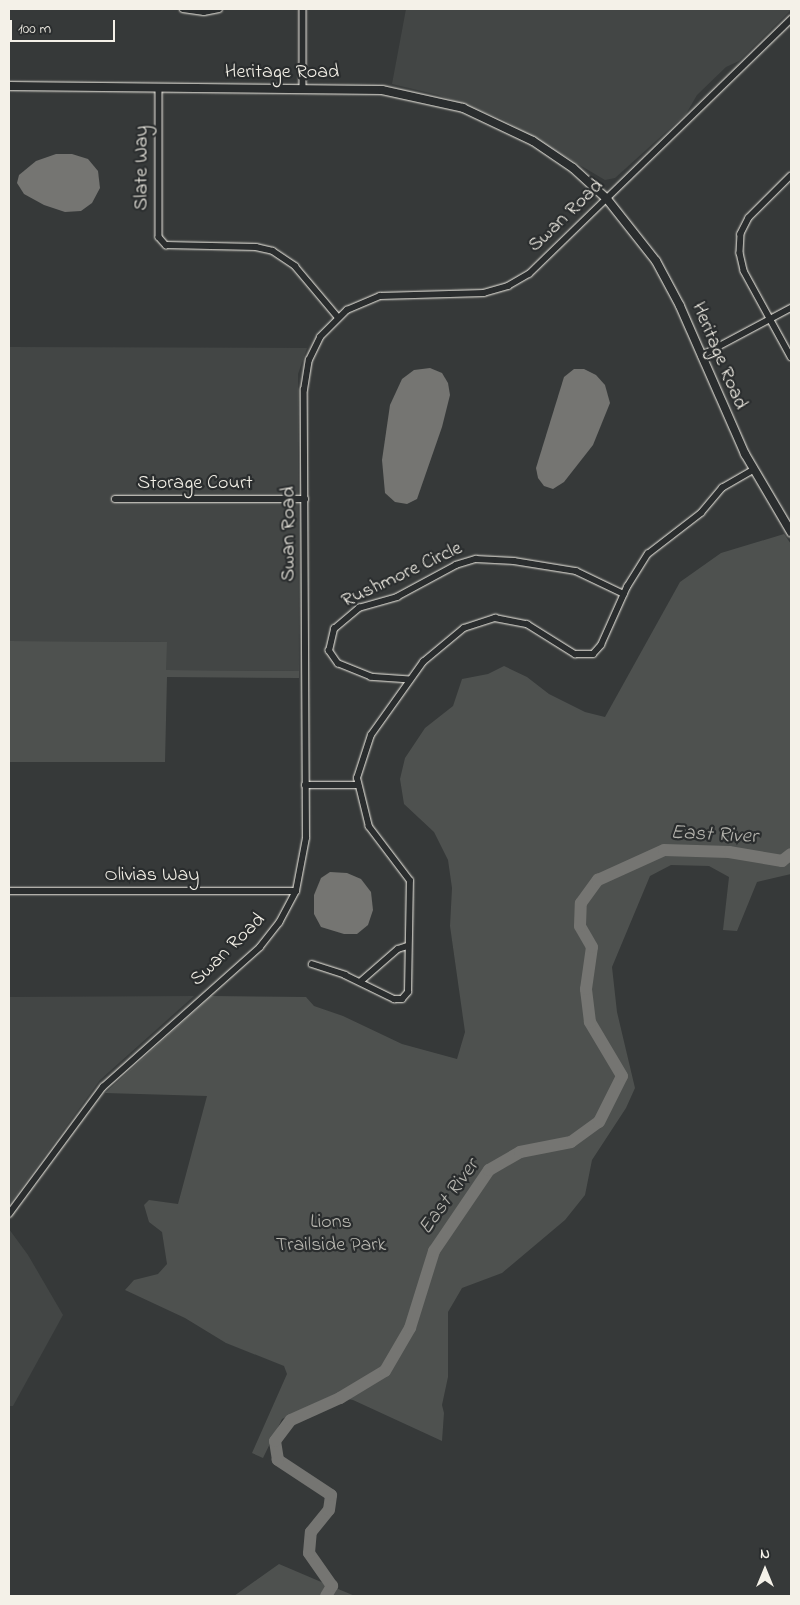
<!DOCTYPE html>
<style>
body{margin:0}
#map{position:relative;width:800px;height:1605px;overflow:hidden;background:#363939;font-family:"Indie Flower",sans-serif}
div>[style]{position:absolute}
.built>*{inset:0;background:#434645}
.green>*{inset:0;background:#4e514f}
.water>*{inset:0;background:#757572}
.river>*{height:12px;margin:-6px;padding:0 6px;transform-origin:6px;border-radius:6px;background:#757572}
.roads{filter:drop-shadow(0 0 1px #f4f1e8) drop-shadow(0 0 1px #f4f1e8)}
.street>*{height:5.5px;margin:-2.75px;padding:0 2.75px;transform-origin:2.75px;border-radius:2.75px;background:#2a2d2e}
.secondary>*{height:8px;margin:-4px;padding:0 4px;transform-origin:4px;border-radius:4px;background:#2a2d2e}
span{translate:-50% -50%;white-space:nowrap;text-align:center;line-height:1.15;-webkit-text-stroke:4.5px #2a2d2e;paint-order:stroke}
.street-label{font-size:20px;color:#f4f1e8}
.park-label{font-size:20px;color:#bab9b2}
.water-label{font-size:21px;color:#b4b3ad;font-style:italic}
.frame{position:absolute;inset:0;border:10px solid #f4f1e8;pointer-events:none}
.north{position:absolute;left:740px;top:1545px;width:50px;height:50px;-webkit-text-stroke:4px #2a2d2e;paint-order:stroke;rotate:0deg;font-size:14px;font-weight:700;line-height:20px;text-align:center;color:#f4f1e8}
.north::after{content:'';display:block;margin:auto;width:18px;height:22px;background:#f4f1e8;clip-path:polygon(50% 0,100% 100%,50% 72%,0 100%)}
.scale{position:absolute;left:10px;top:20px;width:105px;height:22px;box-sizing:border-box;border:2px solid #f4f1e8;border-top:0;padding-left:6px;font-size:15px;line-height:18px;white-space:nowrap;color:#f4f1e8;-webkit-text-stroke:4px #2a2d2e;paint-order:stroke}
</style>
<div id="map">
<div class="built">
<div style="clip-path:polygon(406px 9px,791px 9px,791px 10px,739px 61px,726px 67px,697px 95px,686px 114px,615px 178px,605px 180px,502px 119px,438px 95px,392px 84px)"></div>
<div style="clip-path:polygon(9px 347px,307px 348px,298px 374px,299px 671px,166px 670px,166px 642px,9px 641px)"></div>
<div style="clip-path:polygon(194px 996px,100px 1080px,9px 1205px,9px 997px)"></div>
<div style="clip-path:polygon(9px 1229px,28px 1255px,63px 1315px,13px 1406px,9px 1406px)"></div>
</div>
<div class="green">
<div style="clip-path:polygon(784px 534px,791px 544px,791px 874px,757px 882px,737px 931px,723px 930px,729px 877px,709px 866px,671px 865px,650px 876px,612px 967px,617px 1012px,635px 1088px,626px 1108px,592px 1160px,585px 1195px,565px 1220px,502px 1273px,462px 1288px,448px 1312px,448px 1377px,442px 1405px,444px 1413px,442px 1441px,353px 1400px,331px 1396px,282px 1419px,263px 1458px,252px 1453px,287px 1374px,284px 1366px,226px 1343px,185px 1318px,125px 1290px,134px 1280px,158px 1274px,167px 1264px,162px 1232px,149px 1222px,144px 1205px,149px 1200px,178px 1204px,207px 1096px,105px 1093px,211px 996px,306px 997px,314px 1006px,343px 1016px,402px 1044px,457px 1059px,465px 1032px,450px 926px,452px 888px,448px 860px,434px 832px,404px 804px,400px 779px,405px 758px,425px 728px,453px 706px,462px 679px,488px 674px,504px 666px,527px 677px,549px 694px,585px 712px,605px 717px,680px 582px,721px 553px)"></div>
<div style="clip-path:polygon(9px 641px,167px 642px,166px 670px,299px 671px,299px 678px,167px 677px,165px 762px,9px 762px)"></div>
<div style="clip-path:polygon(279px 1564px,326px 1584px,355px 1596px,234px 1596px)"></div>
</div>
<div class="water">
<div style="clip-path:polygon(56px 154px,72px 154px,88px 159px,98px 171px,100px 188px,92px 203px,81px 211px,65px 212px,44px 205px,24px 194px,17px 183px,19px 175px,36px 161px)"></div>
<div style="clip-path:polygon(430px 368px,442px 373px,448px 383px,450px 395px,442px 427px,417px 499px,407px 504px,395px 502px,385px 493px,382px 460px,390px 405px,402px 379px,414px 370px)"></div>
<div style="clip-path:polygon(574px 369px,584px 369px,596px 375px,605px 385px,610px 403px,593px 445px,564px 482px,553px 489px,544px 486px,538px 478px,536px 468px,564px 377px)"></div>
<div style="clip-path:polygon(330px 872px,347px 873px,361px 879px,371px 892px,373px 910px,368px 925px,357px 934px,344px 934px,321px 927px,314px 914px,314px 895px,321px 878px)"></div>
</div>
<div class="river">
<div style="left:326px;top:1596px;width:12px;rotate:-59deg"></div>
<div style="left:332px;top:1586px;width:40px;rotate:-124.9deg"></div>
<div style="left:309px;top:1553px;width:21px;rotate:-85deg"></div>
<div style="left:311px;top:1532px;width:28px;rotate:-51deg"></div>
<div style="left:329px;top:1510px;width:15px;rotate:-82deg"></div>
<div style="left:331px;top:1495px;width:64px;rotate:-146.6deg"></div>
<div style="left:278px;top:1460px;width:19px;rotate:-99deg"></div>
<div style="left:275px;top:1441px;width:26px;rotate:-53deg"></div>
<div style="left:291px;top:1420px;width:54px;rotate:-24.2deg"></div>
<div style="left:340px;top:1398px;width:52px;rotate:-31deg"></div>
<div style="left:385px;top:1371px;width:50px;rotate:-59.8deg"></div>
<div style="left:410px;top:1328px;width:81px;rotate:-72.7deg"></div>
<div style="left:434px;top:1251px;width:98px;rotate:-55.8deg"></div>
<div style="left:489px;top:1170px;width:36px;rotate:-30deg"></div>
<div style="left:520px;top:1152px;width:52px;rotate:-11.1deg"></div>
<div style="left:571px;top:1142px;width:34px;rotate:-36deg"></div>
<div style="left:599px;top:1122px;width:51px;rotate:-63.4deg"></div>
<div style="left:622px;top:1076px;width:63px;rotate:-120.7deg"></div>
<div style="left:590px;top:1022px;width:33px;rotate:-97deg"></div>
<div style="left:586px;top:989px;width:42px;rotate:-81.9deg"></div>
<div style="left:592px;top:947px;width:24px;rotate:-120deg"></div>
<div style="left:580px;top:926px;width:23px;rotate:-88deg"></div>
<div style="left:581px;top:903px;width:29px;rotate:-54deg"></div>
<div style="left:598px;top:880px;width:72px;rotate:-24.4deg"></div>
<div style="left:664px;top:850px;width:65px;rotate:1.8deg"></div>
<div style="left:729px;top:852px;width:54px;rotate:9.6deg"></div>
<div style="left:782px;top:861px;width:11px;rotate:-38deg"></div>
</div>
<div class="roads">
<div class="street">
<div style="left:183px;top:9px;width:21px;rotate:8deg"></div>
<div style="left:204px;top:12px;width:15px;rotate:-11deg"></div>
<div style="left:303px;top:9px;width:79px;rotate:90deg"></div>
<div style="left:159px;top:87px;width:150px;rotate:90deg"></div>
<div style="left:159px;top:237px;width:11px;rotate:49deg"></div>
<div style="left:166px;top:245px;width:90px;rotate:1.3deg"></div>
<div style="left:256px;top:247px;width:17px;rotate:13deg"></div>
<div style="left:273px;top:251px;width:27px;rotate:34deg"></div>
<div style="left:295px;top:266px;width:67px;rotate:49.9deg"></div>
<div style="left:791px;top:176px;width:59px;rotate:135deg"></div>
<div style="left:749px;top:218px;width:18px;rotate:117deg"></div>
<div style="left:741px;top:234px;width:19px;rotate:93deg"></div>
<div style="left:740px;top:253px;width:18px;rotate:77deg"></div>
<div style="left:744px;top:271px;width:98px;rotate:61.3deg"></div>
<div style="left:701px;top:356px;width:102px;rotate:-28.1deg"></div>
<div style="left:115px;top:499px;width:190px"></div>
<div style="left:410px;top:680px;width:39px;rotate:-176deg"></div>
<div style="left:371px;top:677px;width:35px;rotate:-158deg"></div>
<div style="left:338px;top:664px;width:16px;rotate:-125deg"></div>
<div style="left:329px;top:651px;width:23px;rotate:-77deg"></div>
<div style="left:334px;top:629px;width:33px;rotate:-40deg"></div>
<div style="left:359px;top:608px;width:40px;rotate:-16deg"></div>
<div style="left:397px;top:597px;width:67px;rotate:-28.5deg"></div>
<div style="left:456px;top:565px;width:21px;rotate:-17deg"></div>
<div style="left:476px;top:559px;width:38px;rotate:3deg"></div>
<div style="left:514px;top:561px;width:63px;rotate:9.2deg"></div>
<div style="left:576px;top:571px;width:53px;rotate:25.6deg"></div>
<div style="left:305px;top:785px;width:52px"></div>
<div style="left:9px;top:891px;width:287px"></div>
<div style="left:312px;top:964px;width:35px;rotate:18deg"></div>
<div style="left:345px;top:975px;width:55px;rotate:26.1deg"></div>
<div style="left:394px;top:999px;width:8px"></div>
<div style="left:402px;top:999px;width:9px;rotate:-49deg"></div>
<div style="left:408px;top:992px;width:111px;rotate:-89deg"></div>
<div style="left:410px;top:881px;width:68px;rotate:-127.2deg"></div>
<div style="left:369px;top:827px;width:50px;rotate:-103.8deg"></div>
<div style="left:357px;top:778px;width:45px;rotate:-72deg"></div>
<div style="left:371px;top:735px;width:90px;rotate:-54.5deg"></div>
<div style="left:423px;top:662px;width:53px;rotate:-39.7deg"></div>
<div style="left:464px;top:628px;width:33px;rotate:-18deg"></div>
<div style="left:495px;top:618px;width:33px;rotate:11deg"></div>
<div style="left:527px;top:624px;width:57px;rotate:32deg"></div>
<div style="left:575px;top:654px;width:18px"></div>
<div style="left:593px;top:654px;width:12px;rotate:-48deg"></div>
<div style="left:601px;top:645px;width:64px;rotate:-65.9deg"></div>
<div style="left:627px;top:587px;width:39px;rotate:-58deg"></div>
<div style="left:648px;top:554px;width:67px;rotate:-37.7deg"></div>
<div style="left:701px;top:513px;width:33px;rotate:-50deg"></div>
<div style="left:722px;top:488px;width:36px;rotate:-30deg"></div>
<div style="left:360px;top:982px;width:50px;rotate:-41deg"></div>
<div style="left:398px;top:949px;width:9px;rotate:-18deg"></div>
<div style="left:9px;top:1214px;width:158px;rotate:-53.5deg"></div>
<div style="left:103px;top:1087px;width:210px;rotate:-41.7deg"></div>
<div style="left:260px;top:947px;width:31px;rotate:-52deg"></div>
<div style="left:279px;top:923px;width:36px;rotate:-62deg"></div>
<div style="left:296px;top:891px;width:54px;rotate:-79.3deg"></div>
<div style="left:306px;top:838px;width:448px;rotate:-90.3deg"></div>
<div style="left:304px;top:390px;width:30px;rotate:-81deg"></div>
<div style="left:309px;top:360px;width:25px;rotate:-64deg"></div>
<div style="left:320px;top:337px;width:38px;rotate:-45deg"></div>
<div style="left:347px;top:310px;width:36px;rotate:-23deg"></div>
<div style="left:380px;top:296px;width:104px;rotate:-1.7deg"></div>
<div style="left:484px;top:293px;width:25px;rotate:-16deg"></div>
<div style="left:508px;top:286px;width:24px;rotate:-30deg"></div>
<div style="left:529px;top:274px;width:366px;rotate:-44.2deg"></div>
</div>
<div class="secondary">
<div style="left:9px;top:86px;width:373px;rotate:0.6deg"></div>
<div style="left:382px;top:90px;width:83px;rotate:12.5deg"></div>
<div style="left:463px;top:108px;width:77px;rotate:25.2deg"></div>
<div style="left:533px;top:141px;width:48px;rotate:34deg"></div>
<div style="left:573px;top:168px;width:46px;rotate:42.4deg"></div>
<div style="left:607px;top:199px;width:79px;rotate:51.7deg"></div>
<div style="left:656px;top:261px;width:51px;rotate:61.9deg"></div>
<div style="left:680px;top:306px;width:162px;rotate:66.3deg"></div>
<div style="left:745px;top:454px;width:91px;rotate:59.5deg"></div>
</div>
</div>
<div class="street-label">
<span style="left:282px;top:72px">Heritage Road</span>
<span style="left:142px;top:168px;rotate:-90deg">Slate Way</span>
<span style="left:566px;top:216px;rotate:-44deg">Swan Road</span>
<span style="left:719px;top:356px;rotate:67deg">Heritage Road</span>
<span style="left:195px;top:483px">Storage Court</span>
<span style="left:289px;top:534px;rotate:-90deg">Swan Road</span>
<span style="left:402px;top:575px;rotate:-25deg">Rushmore Circle</span>
<span style="left:152px;top:875px">Olivias Way</span>
<span style="left:228px;top:950px;rotate:-44deg">Swan Road</span>
</div>
<div class="park-label">
<span style="left:331px;top:1234px">Lions<br>Trailside Park</span>
</div>
<div class="water-label">
<span style="left:714px;top:835px;rotate:3deg">East River</span>
<span style="left:449px;top:1197px;rotate:-54deg">East River</span>
</div>
<div class="frame"></div>
<div class="north">N</div>
<div class="scale">100 m</div>
</div>
